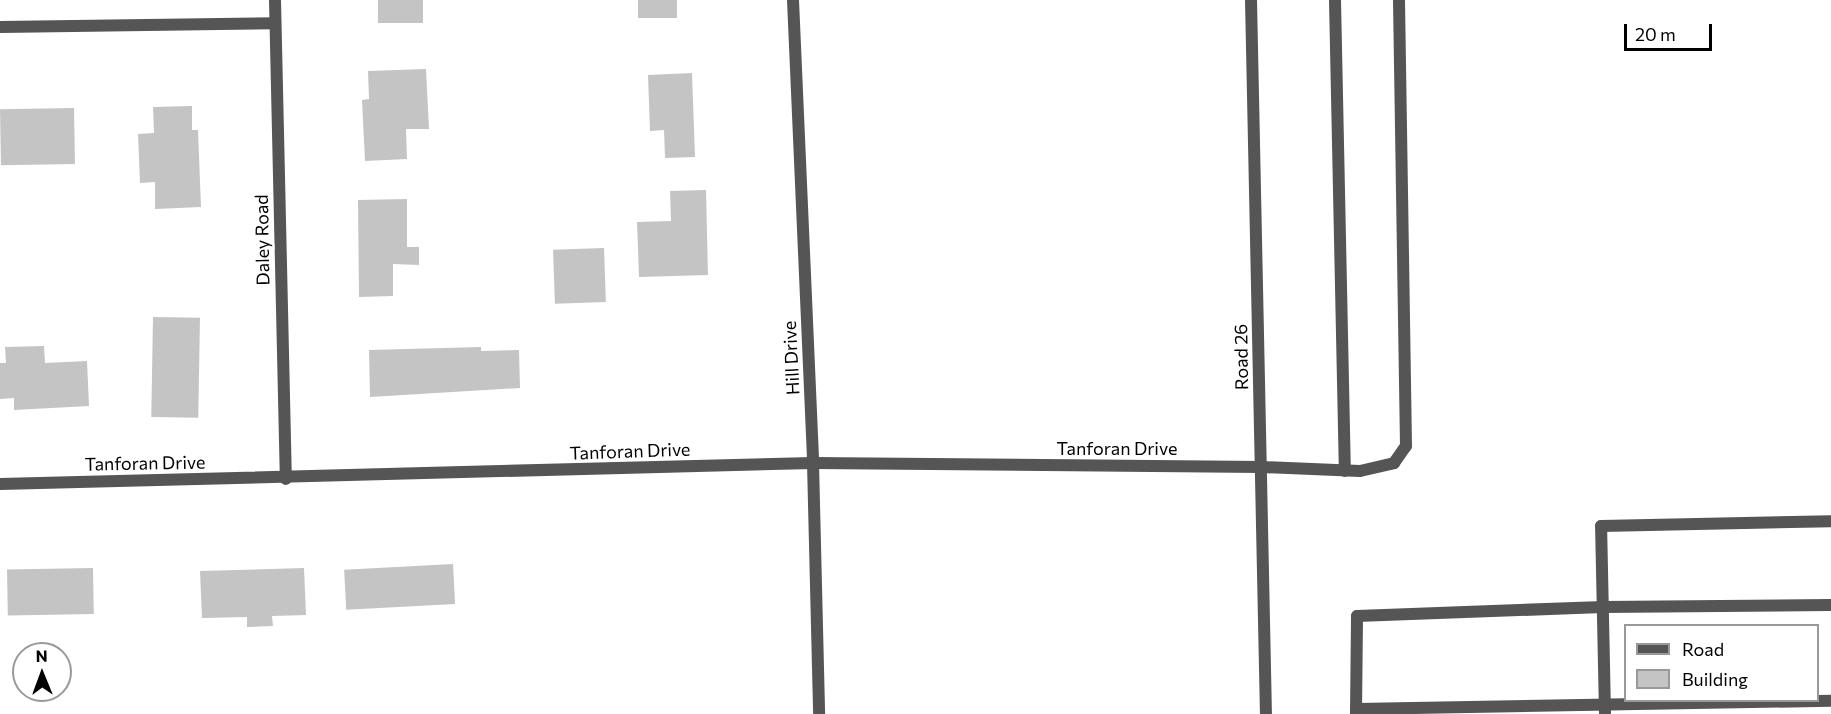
<!DOCTYPE html>
<style>
body{margin:0}
#map{position:relative;width:1831px;height:714px;overflow:hidden;background:#fff;font-family:Commissioner,sans-serif}
div>[style]{position:absolute}
.building>*{inset:0;background:#c4c4c4;transform-origin:0 0}
.service>*{height:12px;margin:-6px;padding:0 6px;transform-origin:6px;border-radius:6px;background:#555}
.minor>*{height:12px;margin:-6px;padding:0 6px;transform-origin:6px;border-radius:6px;background:#555}
.tertiary>*{height:12px;margin:-6px;padding:0 6px;transform-origin:6px;border-radius:6px;background:#555}
span{translate:-50% -50%;white-space:nowrap;text-align:center;line-height:1.15;-webkit-text-stroke:4.5px #fff;paint-order:stroke}
.street-label{font-size:18px;color:#000}
.legend{position:absolute;left:1624px;top:624px;width:195px;height:78px;box-sizing:border-box;background:#fff;border:2px solid #999;margin:0;padding:8px 10px;list-style:none;font-size:18px;color:#000}
.legend li{display:flex;align-items:center;gap:12px;height:30px}
.legend b{width:30px;border:2px solid #999}
.north{position:absolute;left:12px;top:642px;width:60px;height:60px;box-sizing:border-box;background:#fff;border:2px solid #999;border-radius:50%;rotate:359deg;font-size:16px;font-weight:700;line-height:24px;text-align:center;color:#000}
.north::after{content:'';display:block;margin:auto;width:21px;height:27px;background:#000;clip-path:polygon(50% 0,100% 100%,50% 72%,0 100%)}
.scale{position:absolute;left:1624px;top:24px;width:88px;height:27px;box-sizing:border-box;border:3px solid #000;border-top:0;padding-left:8px;font-size:18px;line-height:21px;white-space:nowrap;color:#000;-webkit-text-stroke:4px #fff;paint-order:stroke}
</style>
<div id="map">
<div class="building">
<div style="left:378px;top:0;width:45px;height:23px"></div>
<div style="left:638px;top:0;width:39px;height:18px"></div>
<div style="clip-path:polygon(426px 69px,429px 129px,406px 129px,407px 159px,365px 161px,362px 100px,369px 99px,368px 71px)"></div>
<div style="clip-path:polygon(692px 73px,695px 157px,665px 158px,664px 130px,650px 131px,648px 75px)"></div>
<div style="clip-path:polygon(192px 106px,192px 130px,198px 130px,201px 207px,155px 209px,155px 182px,140px 183px,138px 134px,154px 133px,153px 107px)"></div>
<div style="left:74px;top:108px;width:56px;height:74px;rotate:89deg"></div>
<div style="clip-path:polygon(706px 190px,708px 275px,639px 277px,637px 222px,671px 221px,670px 191px)"></div>
<div style="clip-path:polygon(407px 199px,407px 247px,419px 247px,419px 265px,393px 264px,393px 296px,359px 297px,358px 200px)"></div>
<div style="left:604px;top:248px;width:54px;height:51px;rotate:88deg"></div>
<div style="left:153px;top:317px;width:47px;height:100px;rotate:1deg"></div>
<div style="clip-path:polygon(44px 346px,45px 363px,87px 361px,89px 406px,14px 410px,14px 398px,0 399px,0 363px,6px 363px,5px 347px)"></div>
<div style="clip-path:polygon(481px 347px,481px 351px,519px 350px,520px 388px,370px 397px,369px 350px)"></div>
<div style="left:453px;top:564px;width:40px;height:109px;rotate:87deg"></div>
<div style="left:93px;top:568px;width:46px;height:86px;rotate:89deg"></div>
<div style="clip-path:polygon(304px 568px,306px 615px,272px 616px,273px 626px,247px 627px,247px 617px,202px 618px,200px 571px)"></div>
</div>
<div class="service">
<div style="left:1335px;top:0;width:471px;rotate:88.8deg"></div>
<div style="left:1262px;top:467px;width:98px;rotate:2.3deg"></div>
<div style="left:1360px;top:471px;width:35px;rotate:-13deg"></div>
<div style="left:1394px;top:463px;width:21px;rotate:-55deg"></div>
<div style="left:1406px;top:446px;width:446px;rotate:-90.9deg"></div>
<div style="left:1356px;top:709px;width:475px;rotate:-1deg"></div>
<div style="left:1605px;top:713px;width:187px;rotate:-91.2deg"></div>
<div style="left:1601px;top:526px;width:230px;rotate:-1.2deg"></div>
<div style="left:1356px;top:714px;width:98px;rotate:-89.4deg"></div>
<div style="left:1357px;top:616px;width:246px;rotate:-2.1deg"></div>
<div style="left:1603px;top:607px;width:228px;rotate:-0.5deg"></div>
</div>
<div class="minor">
<div style="left:275px;top:0;width:479px;rotate:88.7deg"></div>
<div style="left:793px;top:0;width:463px;rotate:87.5deg"></div>
<div style="left:813px;top:463px;width:251px;rotate:88.6deg"></div>
<div style="left:0;top:27px;width:275px;rotate:-0.8deg"></div>
<div style="left:0;top:484px;width:813px;rotate:-1.48deg"></div>
<div style="left:813px;top:463px;width:449px;rotate:0.5deg"></div>
</div>
<div class="tertiary">
<div style="left:1251px;top:0;width:714px;rotate:88.8deg"></div>
</div>
<div class="street-label">
<span style="left:262px;top:240px;rotate:-91deg">Daley Road</span>
<span style="left:1241px;top:357px;rotate:-91deg">Road 26</span>
<span style="left:791px;top:358px;rotate:-93deg">Hill Drive</span>
<span style="left:1117px;top:448px">Tanforan Drive</span>
<span style="left:630px;top:451px;rotate:-2deg">Tanforan Drive</span>
<span style="left:145px;top:463px;rotate:-1deg">Tanforan Drive</span>
</div>
<ul class="legend">
<li><b style="height:8px;background:#555"></b>Road</li>
<li><b style="height:16px;background:#c4c4c4"></b>Building</li>
</ul>
<div class="north">N</div>
<div class="scale">20 m</div>
</div>
